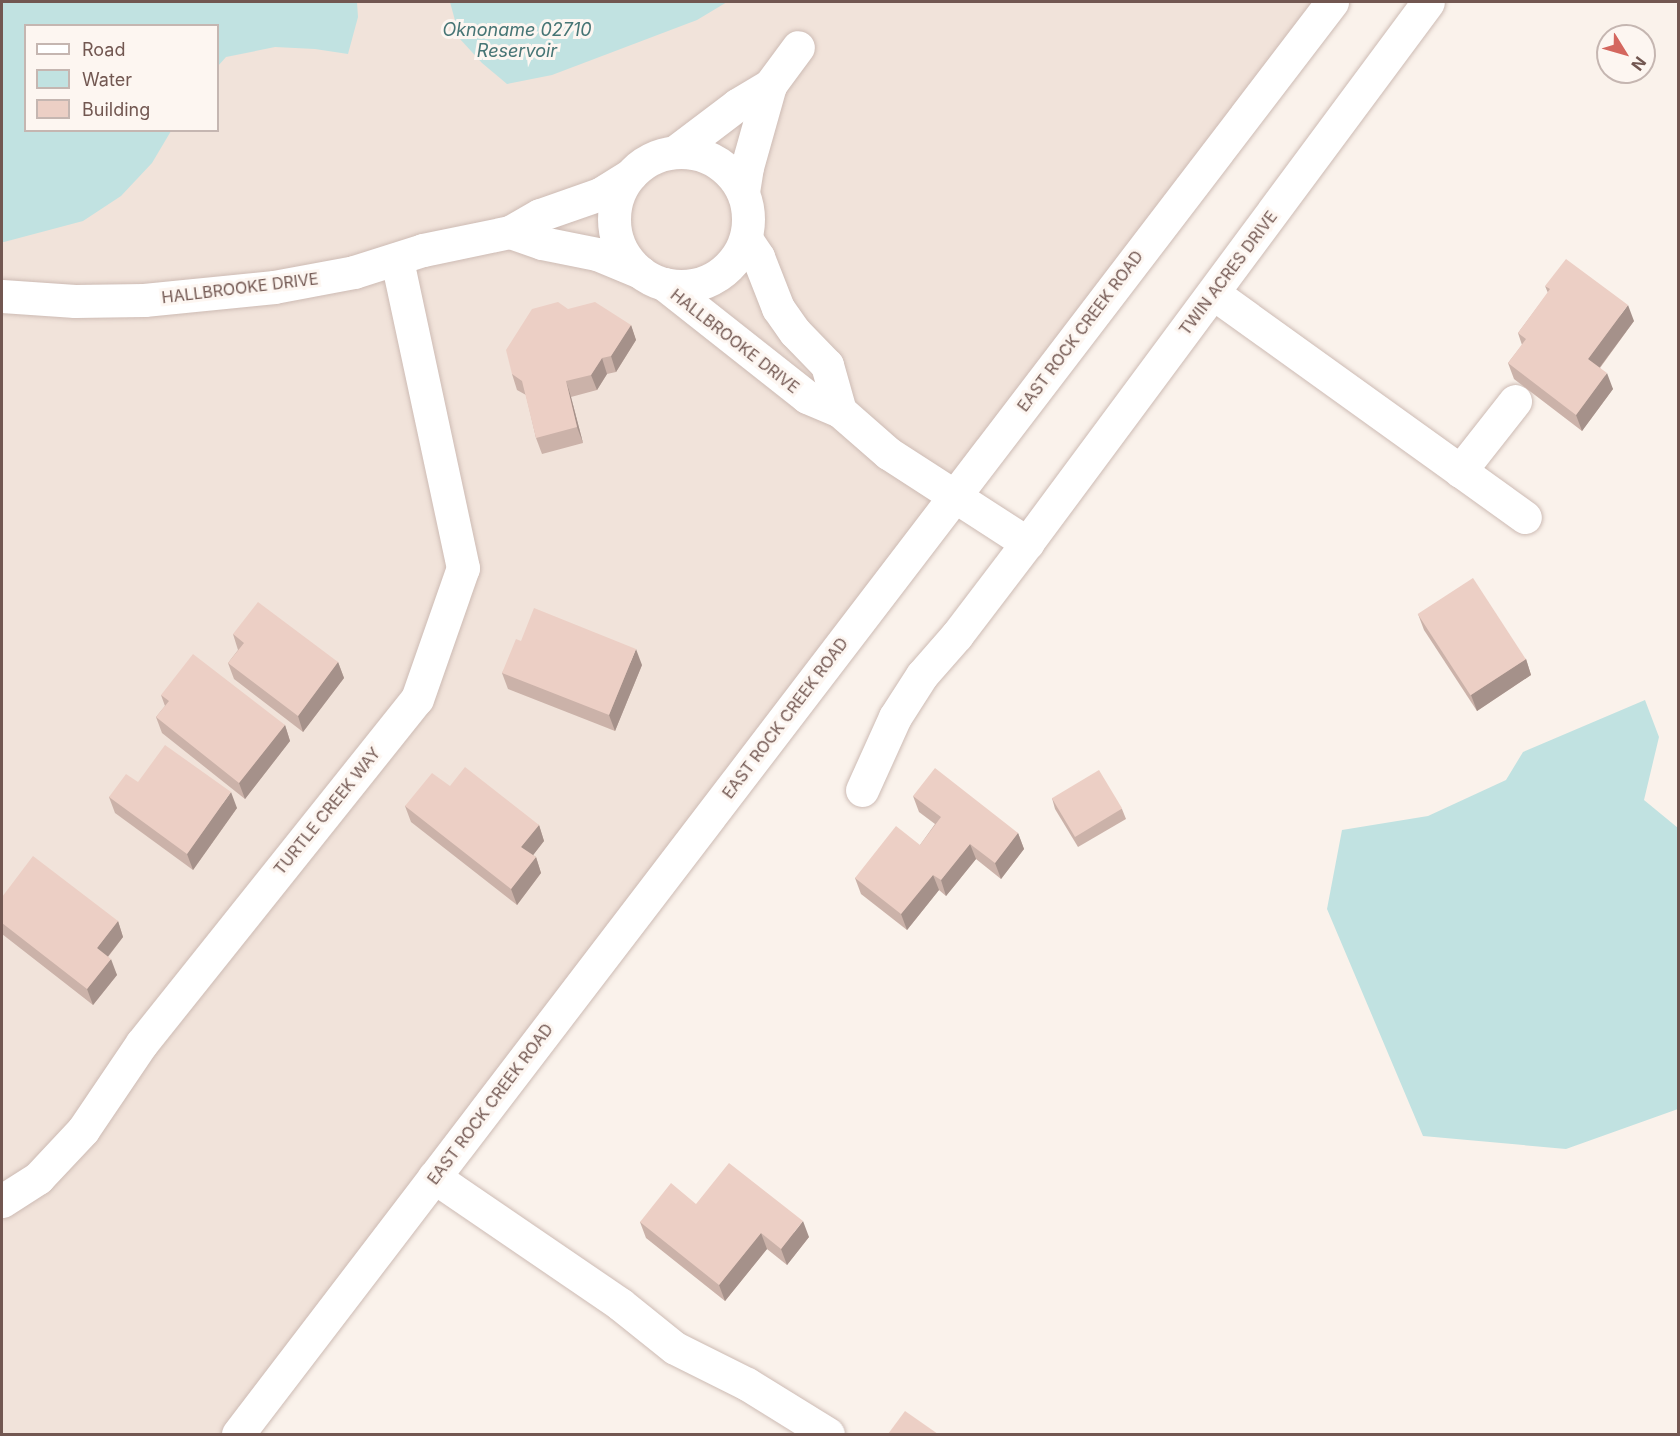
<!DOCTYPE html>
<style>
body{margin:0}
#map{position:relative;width:1680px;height:1436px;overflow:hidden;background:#faf2eb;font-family:Inter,sans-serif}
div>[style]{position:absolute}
.residential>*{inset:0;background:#f1e3da}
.water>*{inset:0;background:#c1e2e1}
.roads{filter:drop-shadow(0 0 2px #cdbbb4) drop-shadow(0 0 2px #cdbbb4)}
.minor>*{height:33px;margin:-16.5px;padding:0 16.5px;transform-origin:16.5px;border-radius:16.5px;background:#fff}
.minor>.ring{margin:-16.5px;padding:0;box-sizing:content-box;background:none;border:33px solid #fff;border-radius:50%}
.wall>*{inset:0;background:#cbb2a9}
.shaded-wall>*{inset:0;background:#a5918a}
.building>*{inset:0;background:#eccfc5;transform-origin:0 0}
span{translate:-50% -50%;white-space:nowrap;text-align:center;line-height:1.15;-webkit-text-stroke:6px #fdf6f1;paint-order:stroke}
.street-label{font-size:16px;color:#725751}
.water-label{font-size:18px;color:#467575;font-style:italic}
.frame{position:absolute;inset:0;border:3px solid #725751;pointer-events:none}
.legend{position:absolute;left:24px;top:24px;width:195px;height:108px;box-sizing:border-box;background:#fdf6f1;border:2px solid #c5b6b1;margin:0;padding:8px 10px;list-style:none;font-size:18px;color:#725751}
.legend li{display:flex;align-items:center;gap:12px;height:30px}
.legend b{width:30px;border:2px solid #c5b6b1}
.north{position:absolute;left:1596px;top:24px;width:60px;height:60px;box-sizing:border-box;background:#fdf6f1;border:2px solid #c5b6b1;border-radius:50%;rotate:127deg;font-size:16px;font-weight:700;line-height:24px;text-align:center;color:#725751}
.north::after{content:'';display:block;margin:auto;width:21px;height:27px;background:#d4675f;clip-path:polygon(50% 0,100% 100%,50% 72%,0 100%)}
</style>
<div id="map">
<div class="residential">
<div style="clip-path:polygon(evenodd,2px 2px,1321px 2px,223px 1434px,2px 1434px,2px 2px,26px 26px,218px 26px,218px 130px,26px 130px,26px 26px)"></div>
</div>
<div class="water">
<div style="clip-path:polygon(2px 2px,357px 2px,358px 17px,348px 54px,315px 49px,275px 47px,226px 57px,218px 66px,218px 26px,26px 26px,26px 130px,171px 131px,152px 163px,121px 196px,83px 221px,4px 242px,2px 242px)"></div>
<div style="clip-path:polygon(450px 2px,727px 2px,697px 20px,552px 75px,507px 84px,482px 63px,460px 39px)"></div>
<div style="clip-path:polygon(1645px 700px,1659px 737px,1644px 800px,1678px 828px,1678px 1109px,1566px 1149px,1423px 1136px,1327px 909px,1342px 830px,1428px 816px,1506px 780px,1523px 752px)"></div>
</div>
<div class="roads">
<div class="minor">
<div style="left:675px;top:152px;width:78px;rotate:-37.2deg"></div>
<div style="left:737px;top:105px;width:39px;rotate:-31deg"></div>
<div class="ring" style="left:614px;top:152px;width:101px;height:101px"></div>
<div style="left:743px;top:192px;width:25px;rotate:-81deg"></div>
<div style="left:747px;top:167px;width:85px;rotate:-74.3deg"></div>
<div style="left:770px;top:85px;width:47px;rotate:-53.6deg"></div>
<div style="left:510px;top:232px;width:34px;rotate:19deg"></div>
<div style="left:542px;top:243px;width:56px;rotate:11.3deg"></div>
<div style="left:597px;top:254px;width:47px;rotate:22.7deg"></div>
<div style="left:746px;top:239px;width:22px;rotate:56deg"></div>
<div style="left:758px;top:257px;width:55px;rotate:68.6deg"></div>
<div style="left:778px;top:308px;width:29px;rotate:55deg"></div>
<div style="left:795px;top:332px;width:46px;rotate:45.9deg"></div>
<div style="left:827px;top:365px;width:48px;rotate:74.2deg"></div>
<div style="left:664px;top:284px;width:182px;rotate:38.3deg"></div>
<div style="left:807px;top:397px;width:36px;rotate:23deg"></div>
<div style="left:840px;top:411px;width:64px;rotate:41.2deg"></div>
<div style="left:888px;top:453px;width:166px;rotate:32.9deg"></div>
<div style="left:1027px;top:543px;width:673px;rotate:-53.45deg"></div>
<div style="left:1213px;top:293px;width:384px;rotate:35.7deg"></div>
<div style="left:2px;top:296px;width:73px;rotate:3.9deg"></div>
<div style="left:75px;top:301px;width:69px;rotate:-0.8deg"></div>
<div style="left:144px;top:300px;width:131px;rotate:-5.7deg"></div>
<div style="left:274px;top:287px;width:81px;rotate:-10.6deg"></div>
<div style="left:354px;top:272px;width:72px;rotate:-17.7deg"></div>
<div style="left:423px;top:250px;width:89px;rotate:-11.7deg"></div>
<div style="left:510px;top:232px;width:34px;rotate:-30deg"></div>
<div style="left:540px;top:215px;width:64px;rotate:-19.3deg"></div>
<div style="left:600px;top:194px;width:36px;rotate:-32deg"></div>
<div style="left:1460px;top:471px;width:89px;rotate:-51.8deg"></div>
<div style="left:862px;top:790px;width:80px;rotate:-65.7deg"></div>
<div style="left:895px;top:717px;width:50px;rotate:-57.3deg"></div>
<div style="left:922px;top:675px;width:53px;rotate:-48.8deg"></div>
<div style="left:957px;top:635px;width:116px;rotate:-52.7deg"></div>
<div style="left:434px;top:1177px;width:225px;rotate:34.3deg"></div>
<div style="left:620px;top:1304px;width:70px;rotate:38.7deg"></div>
<div style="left:675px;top:1348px;width:80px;rotate:26.6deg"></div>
<div style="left:747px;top:1384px;width:95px;rotate:31.7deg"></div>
<div style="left:2px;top:1201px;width:43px;rotate:-32.6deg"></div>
<div style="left:38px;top:1178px;width:66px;rotate:-46.8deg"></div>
<div style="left:83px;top:1130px;width:105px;rotate:-55.9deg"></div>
<div style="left:142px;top:1043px;width:440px;rotate:-51.4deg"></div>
<div style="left:417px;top:699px;width:139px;rotate:-70.7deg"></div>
<div style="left:463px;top:568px;width:315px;rotate:-102.1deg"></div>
<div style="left:238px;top:1434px;width:1802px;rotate:-52.62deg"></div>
</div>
</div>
<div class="wall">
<div style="clip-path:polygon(1545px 286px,1634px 321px,1600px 368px,1613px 389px,1582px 431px,1514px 379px,1508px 363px,1522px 345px,1518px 333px,1548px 293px)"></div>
<div style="clip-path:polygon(631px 325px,636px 340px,616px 372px,607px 374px,597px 390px,571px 397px,583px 443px,542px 454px,536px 438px,526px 395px,517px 390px,512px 374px)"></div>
<div style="clip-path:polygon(1418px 614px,1526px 659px,1531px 675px,1477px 711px,1424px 630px)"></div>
<div style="clip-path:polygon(233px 634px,338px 662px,344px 678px,303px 732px,234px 679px,228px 663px,238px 650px)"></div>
<div style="clip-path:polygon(521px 641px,642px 665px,615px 731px,508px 689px,502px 673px)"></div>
<div style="clip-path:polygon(161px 695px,285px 725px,290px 741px,245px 799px,162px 733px,156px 717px,165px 706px)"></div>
<div style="clip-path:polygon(138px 782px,237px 808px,193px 870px,115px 813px,109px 797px)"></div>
<div style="clip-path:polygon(450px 786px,539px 825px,544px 841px,533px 855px,536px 857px,541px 873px,517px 905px,411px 822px,405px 806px)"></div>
<div style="clip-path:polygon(913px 796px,1018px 833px,1024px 849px,1001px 879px,976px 859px,946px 896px,939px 890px,907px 930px,861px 894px,855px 878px,920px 845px,935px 824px,919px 812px)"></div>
<div style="clip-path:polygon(1052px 798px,1122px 809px,1126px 819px,1078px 847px,1055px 809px)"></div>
<div style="clip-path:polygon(2px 897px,118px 921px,123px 937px,108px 957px,117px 975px,93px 1005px,2px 934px)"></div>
<div style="clip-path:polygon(696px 1204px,809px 1237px,787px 1265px,767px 1249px,725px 1301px,646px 1238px,640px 1222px)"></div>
</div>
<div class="shaded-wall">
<div style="clip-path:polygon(1628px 305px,1634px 321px,1594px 375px,1588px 359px)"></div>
<div style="clip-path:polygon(631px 325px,636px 340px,616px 372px,611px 356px)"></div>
<div style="clip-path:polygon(602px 358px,607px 374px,597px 390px,591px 375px)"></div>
<div style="clip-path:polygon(1607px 373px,1613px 389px,1582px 431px,1576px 415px)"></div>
<div style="clip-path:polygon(566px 381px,571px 397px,583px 443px,577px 427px)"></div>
<div style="clip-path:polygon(636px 649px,642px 665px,615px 731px,609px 715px)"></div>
<div style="clip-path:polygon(1526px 659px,1531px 675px,1477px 711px,1471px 695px)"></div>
<div style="clip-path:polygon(338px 662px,344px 678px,303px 732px,298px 716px)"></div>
<div style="clip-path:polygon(285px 725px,290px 741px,245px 799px,239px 783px)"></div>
<div style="clip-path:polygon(231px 792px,237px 808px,193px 870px,187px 854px)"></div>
<div style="clip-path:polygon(539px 825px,544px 841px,527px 863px,521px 847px)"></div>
<div style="clip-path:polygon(1018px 833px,1024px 849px,1001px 879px,995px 863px)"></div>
<div style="clip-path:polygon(970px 844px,976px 859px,946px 896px,941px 880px)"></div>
<div style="clip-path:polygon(536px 857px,541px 873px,517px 905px,511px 889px)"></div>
<div style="clip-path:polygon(933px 875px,939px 890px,907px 930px,901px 914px)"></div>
<div style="clip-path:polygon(118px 921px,123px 937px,102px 964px,97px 948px)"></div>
<div style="clip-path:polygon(111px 959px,117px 975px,93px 1005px,87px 989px)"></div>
<div style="clip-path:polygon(803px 1221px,809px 1237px,787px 1265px,781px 1249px)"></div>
<div style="clip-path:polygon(761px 1233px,767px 1249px,725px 1301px,719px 1285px)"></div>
</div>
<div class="building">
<div style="clip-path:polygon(1566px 259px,1628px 305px,1588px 359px,1607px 373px,1576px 415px,1508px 363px,1526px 339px,1518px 333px,1550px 289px,1545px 286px)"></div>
<div style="clip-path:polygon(558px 302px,568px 309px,595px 302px,631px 325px,611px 356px,602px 358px,591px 375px,566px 381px,577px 427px,536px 438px,522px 381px,512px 374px,506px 350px,532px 309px)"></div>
<div style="left:1473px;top:578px;width:97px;height:66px;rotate:57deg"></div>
<div style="clip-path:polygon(258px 602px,338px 662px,298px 716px,228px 663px,244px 643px,233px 634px)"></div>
<div style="clip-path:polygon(534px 608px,636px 649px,609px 715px,502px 673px,516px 639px,521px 641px)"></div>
<div style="clip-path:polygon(193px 654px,285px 725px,239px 783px,156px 717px,169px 701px,161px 695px)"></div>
<div style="clip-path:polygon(165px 745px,231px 792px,187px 854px,109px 797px,126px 774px,138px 782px)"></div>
<div style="clip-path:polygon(465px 767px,539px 825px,521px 847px,536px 857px,511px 889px,405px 806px,432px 773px,450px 786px)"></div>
<div style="clip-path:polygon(935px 768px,1018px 833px,995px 863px,970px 844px,941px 880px,933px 875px,901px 914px,855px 878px,896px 826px,920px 845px,941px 817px,913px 796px)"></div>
<div style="left:1099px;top:770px;width:45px;height:55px;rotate:59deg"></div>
<div style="clip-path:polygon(33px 856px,118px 921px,97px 948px,111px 959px,87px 989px,2px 923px,2px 897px)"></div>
<div style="clip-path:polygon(729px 1163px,803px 1221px,781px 1249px,761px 1233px,719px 1285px,640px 1222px,671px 1183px,696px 1204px)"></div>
<div style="clip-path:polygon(905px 1411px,938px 1434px,888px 1434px)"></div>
</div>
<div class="street-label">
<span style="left:1228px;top:273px;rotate:-53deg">TWIN ACRES DRIVE</span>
<span style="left:240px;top:288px;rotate:-7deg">HALLBROOKE DRIVE</span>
<span style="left:1080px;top:331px;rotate:-53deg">EAST ROCK CREEK ROAD</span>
<span style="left:735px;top:341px;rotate:38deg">HALLBROOKE DRIVE</span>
<span style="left:785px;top:718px;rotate:-53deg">EAST ROCK CREEK ROAD</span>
<span style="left:327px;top:811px;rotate:-51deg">TURTLE CREEK WAY</span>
<span style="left:490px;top:1104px;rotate:-53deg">EAST ROCK CREEK ROAD</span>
</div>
<div class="water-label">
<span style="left:517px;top:41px">Oknoname 02710<br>Reservoir</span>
</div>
<div class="frame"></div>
<ul class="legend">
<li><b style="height:8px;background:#fff"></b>Road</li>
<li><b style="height:16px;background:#c1e2e1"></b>Water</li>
<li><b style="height:16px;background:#eccfc5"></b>Building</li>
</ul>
<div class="north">N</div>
</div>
